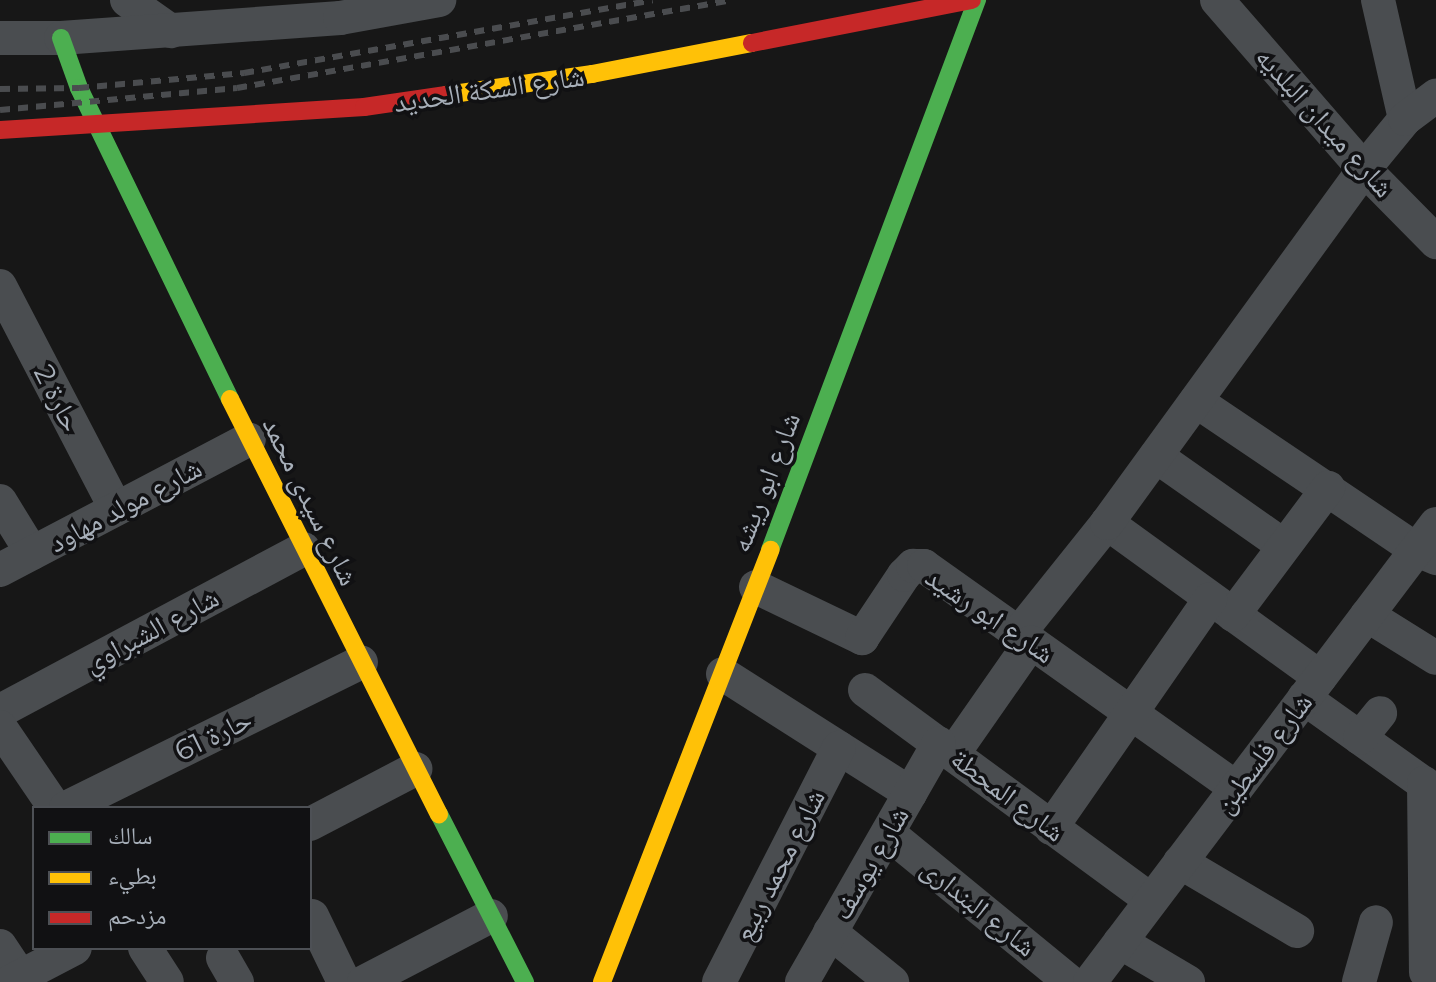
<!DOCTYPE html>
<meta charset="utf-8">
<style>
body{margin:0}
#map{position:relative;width:1436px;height:982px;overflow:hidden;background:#171717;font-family:Montserrat,"Noto Naskh Arabic",sans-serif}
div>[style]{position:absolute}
.street>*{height:34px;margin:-17px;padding:0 17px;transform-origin:17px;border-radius:17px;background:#4a4d50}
.fast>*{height:18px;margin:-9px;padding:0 9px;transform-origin:9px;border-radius:9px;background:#4caf50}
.slow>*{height:18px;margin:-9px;padding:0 9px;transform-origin:9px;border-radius:9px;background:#ffc107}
.jam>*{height:18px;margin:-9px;padding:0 9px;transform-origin:9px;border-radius:9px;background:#c62828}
.rail>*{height:6px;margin-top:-3px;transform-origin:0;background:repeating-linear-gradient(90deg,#4a4c4f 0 10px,transparent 0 18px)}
span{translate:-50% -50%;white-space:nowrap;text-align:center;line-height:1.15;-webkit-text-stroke:7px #111113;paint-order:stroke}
.street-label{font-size:28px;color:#a7afb9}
.legend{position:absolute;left:32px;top:806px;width:280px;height:144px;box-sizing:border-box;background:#111113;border:2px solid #4d5055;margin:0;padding:10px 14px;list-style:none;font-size:24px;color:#a7afb9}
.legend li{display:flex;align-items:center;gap:16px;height:40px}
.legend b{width:40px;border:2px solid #4d5055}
</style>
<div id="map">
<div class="street">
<div style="left:127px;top:0;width:54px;rotate:35.2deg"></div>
<div style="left:1217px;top:0;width:224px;rotate:49deg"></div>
<div style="left:1364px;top:169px;width:103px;rotate:45.4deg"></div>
<div style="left:1378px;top:0;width:122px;rotate:77.2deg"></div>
<div style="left:0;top:38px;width:61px"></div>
<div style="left:61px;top:38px;width:280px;rotate:-4.1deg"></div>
<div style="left:340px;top:18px;width:101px;rotate:-10.3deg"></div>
<div style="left:0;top:286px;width:251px;rotate:62.5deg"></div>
<div style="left:1196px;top:401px;width:267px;rotate:34deg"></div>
<div style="left:1417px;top:550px;width:21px;rotate:23deg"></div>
<div style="left:1156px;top:456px;width:156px;rotate:35.1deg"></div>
<div style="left:0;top:501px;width:61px;rotate:58.4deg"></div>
<div style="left:1107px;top:523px;width:263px;rotate:35.9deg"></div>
<div style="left:0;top:570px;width:281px;rotate:-27.7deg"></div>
<div style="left:756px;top:587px;width:118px;rotate:25.7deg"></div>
<div style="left:862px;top:638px;width:76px;rotate:-56.3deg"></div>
<div style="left:904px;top:575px;width:13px;rotate:-45deg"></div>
<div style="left:913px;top:566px;width:11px"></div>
<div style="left:924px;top:566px;width:383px;rotate:35.4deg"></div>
<div style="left:1233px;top:615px;width:159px;rotate:-53.2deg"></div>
<div style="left:1367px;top:615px;width:81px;rotate:31.9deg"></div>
<div style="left:1019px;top:633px;width:141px;rotate:-51.3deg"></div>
<div style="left:1107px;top:523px;width:437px;rotate:-54deg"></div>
<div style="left:1364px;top:169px;width:65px;rotate:-50.6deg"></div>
<div style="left:1405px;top:119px;width:39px;rotate:-37deg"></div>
<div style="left:723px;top:674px;width:222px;rotate:32.5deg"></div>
<div style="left:865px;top:690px;width:355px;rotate:36.3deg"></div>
<div style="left:1304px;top:698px;width:162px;rotate:35.5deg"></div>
<div style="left:0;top:711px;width:344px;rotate:-28.1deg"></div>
<div style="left:0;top:727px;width:98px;rotate:55.8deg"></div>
<div style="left:1360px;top:738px;width:32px;rotate:-51deg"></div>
<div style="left:953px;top:754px;width:136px;rotate:-55.1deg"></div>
<div style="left:1424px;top:783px;width:189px;rotate:89.4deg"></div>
<div style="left:66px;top:808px;width:329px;rotate:-26.3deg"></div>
<div style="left:310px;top:824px;width:119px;rotate:-27.6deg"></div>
<div style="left:1051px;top:828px;width:279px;rotate:-55.2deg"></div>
<div style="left:888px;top:833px;width:235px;rotate:39.3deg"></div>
<div style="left:1180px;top:862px;width:136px;rotate:30.5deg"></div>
<div style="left:312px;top:916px;width:73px;rotate:64.1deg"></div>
<div style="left:830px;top:932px;width:80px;rotate:38.9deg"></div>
<div style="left:1120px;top:942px;width:79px;rotate:30.5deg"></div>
<div style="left:0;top:946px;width:43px;rotate:56.3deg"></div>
<div style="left:145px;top:948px;width:40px;rotate:57.1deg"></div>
<div style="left:223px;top:958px;width:28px;rotate:60deg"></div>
<div style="left:10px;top:982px;width:73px;rotate:-27.6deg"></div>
<div style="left:364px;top:982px;width:143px;rotate:-27.5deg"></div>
<div style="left:719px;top:982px;width:263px;rotate:-62.9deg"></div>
<div style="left:802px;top:982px;width:275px;rotate:-60.2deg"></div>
<div style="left:1090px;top:982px;width:574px;rotate:-52.93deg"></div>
<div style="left:1359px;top:982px;width:62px;rotate:-74.2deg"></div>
</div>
<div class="fast">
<div style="left:61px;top:38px;width:53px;rotate:70.2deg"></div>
<div style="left:79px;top:88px;width:346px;rotate:64.1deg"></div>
<div style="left:770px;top:550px;width:588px;rotate:-69.38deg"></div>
<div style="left:439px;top:814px;width:189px;rotate:62.9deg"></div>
</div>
<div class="slow">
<div style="left:446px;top:95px;width:148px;rotate:-8.2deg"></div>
<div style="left:592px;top:74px;width:163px;rotate:-11deg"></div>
<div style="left:230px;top:399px;width:465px;rotate:63.3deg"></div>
<div style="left:602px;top:982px;width:464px;rotate:-68.7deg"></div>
</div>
<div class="jam">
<div style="left:752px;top:43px;width:224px;rotate:-11.1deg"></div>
<div style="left:0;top:130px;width:365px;rotate:-3.6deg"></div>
<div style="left:364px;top:107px;width:83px;rotate:-8.3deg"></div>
</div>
<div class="rail">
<div style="left:0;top:89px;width:79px;rotate:-0.7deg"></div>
<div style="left:79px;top:88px;width:166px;rotate:-5.2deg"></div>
<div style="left:244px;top:73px;width:415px;rotate:-10.1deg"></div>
<div style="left:0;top:110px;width:238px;rotate:-5.3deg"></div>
<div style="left:237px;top:88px;width:503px;rotate:-10.08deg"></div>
</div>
<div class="street-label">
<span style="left:489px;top:89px;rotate:-8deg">شارع السكة الحديد</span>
<span style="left:1325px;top:122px;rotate:48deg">شارع ميدان البلديه</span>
<span style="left:58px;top:398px;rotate:63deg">حارة 2</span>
<span style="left:765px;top:482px;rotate:-69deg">شارع ابو ريشه</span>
<span style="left:311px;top:501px;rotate:64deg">شارع سيدى محمد</span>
<span style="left:125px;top:505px;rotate:-28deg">شارع مولد مهاود</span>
<span style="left:990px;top:615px;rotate:34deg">شارع ابو رشيد</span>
<span style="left:151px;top:630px;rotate:-28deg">شارع الشبراوي</span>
<span style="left:213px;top:735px;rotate:-26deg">حارة 61</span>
<span style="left:1263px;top:753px;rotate:-53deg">شارع فلسطين</span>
<span style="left:1008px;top:795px;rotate:37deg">شارع المحطة</span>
<span style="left:870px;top:863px;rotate:-60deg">شارع يوسف</span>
<span style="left:779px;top:865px;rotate:-63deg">شارع محمد ربيع</span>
<span style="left:979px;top:907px;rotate:39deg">شارع البندارى</span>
</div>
<ul class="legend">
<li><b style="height:10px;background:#4caf50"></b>سالك</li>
<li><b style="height:10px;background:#ffc107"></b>بطيء</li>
<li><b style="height:10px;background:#c62828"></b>مزدحم</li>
</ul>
</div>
